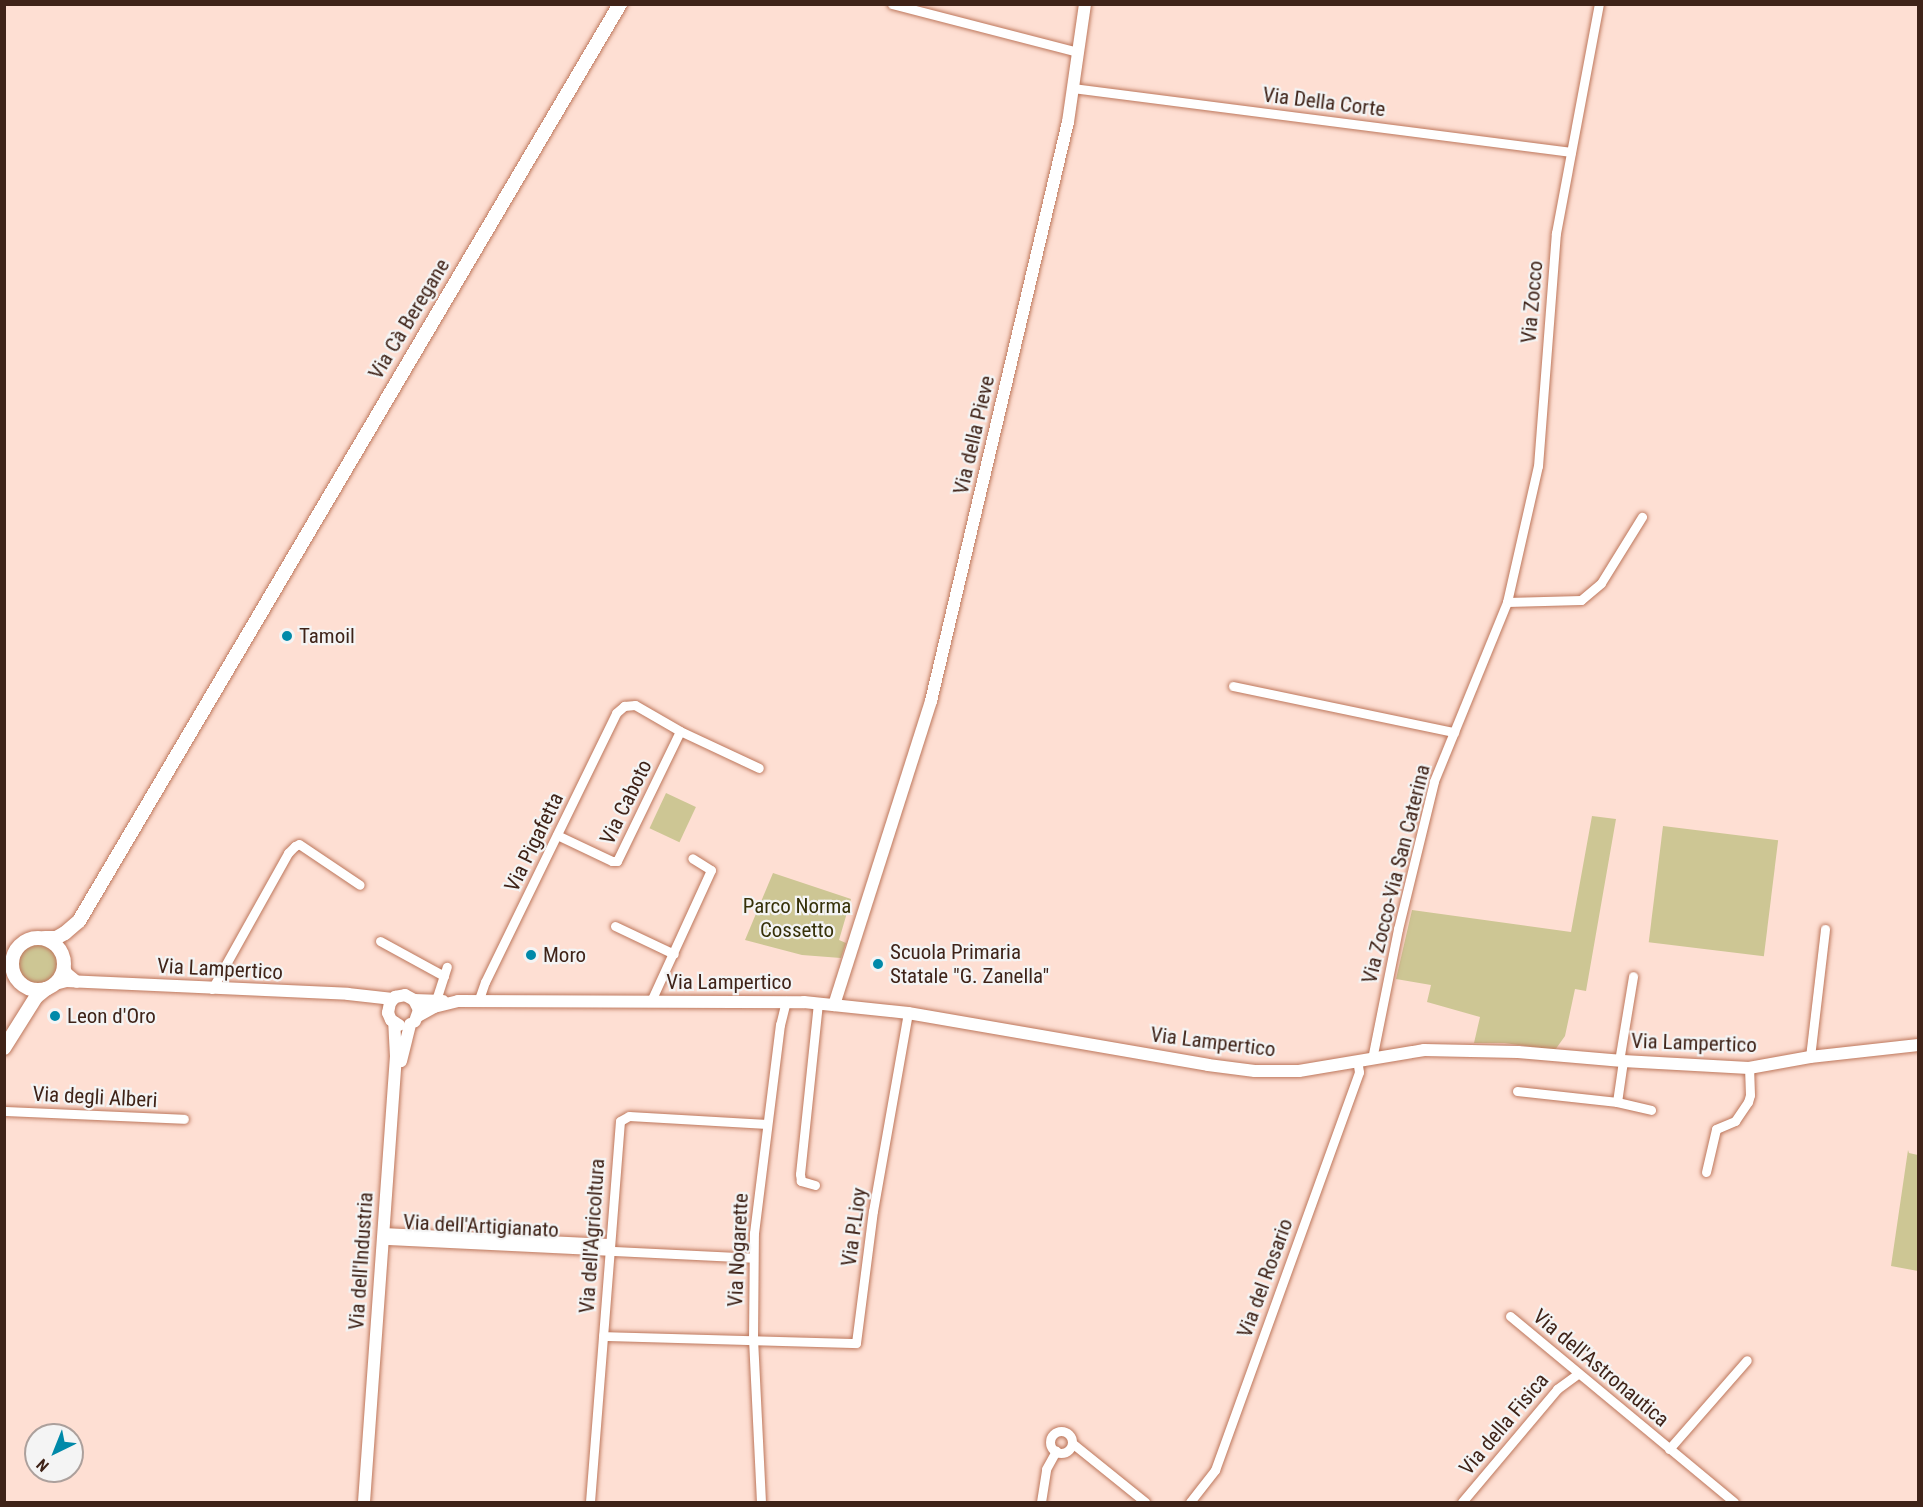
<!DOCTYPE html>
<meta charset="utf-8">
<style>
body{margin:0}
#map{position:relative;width:1923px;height:1507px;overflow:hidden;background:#fedfd3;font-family:"Roboto Condensed",sans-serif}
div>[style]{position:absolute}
.green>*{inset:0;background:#cdc694;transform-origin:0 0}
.round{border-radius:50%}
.roads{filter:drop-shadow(0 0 2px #bd775c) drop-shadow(0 0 2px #bd775c)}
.street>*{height:9px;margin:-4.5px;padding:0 4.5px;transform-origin:4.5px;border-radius:4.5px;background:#fff}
.street>.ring{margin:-4.5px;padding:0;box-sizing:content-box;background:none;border:9px solid #fff;border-radius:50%}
.secondary>*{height:12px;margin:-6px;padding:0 6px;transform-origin:6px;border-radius:6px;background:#fff}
.primary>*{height:14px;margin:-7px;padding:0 7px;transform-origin:7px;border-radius:7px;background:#fff}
.primary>.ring{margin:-7px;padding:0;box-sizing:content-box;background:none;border:14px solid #fff;border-radius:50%}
.dots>*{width:16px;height:16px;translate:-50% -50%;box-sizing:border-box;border:3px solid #f4f4f4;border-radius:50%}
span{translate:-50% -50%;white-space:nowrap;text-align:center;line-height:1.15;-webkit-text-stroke:4.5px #f4f4f4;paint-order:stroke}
.street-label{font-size:21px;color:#3f2318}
.poi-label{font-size:21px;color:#3f2318}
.left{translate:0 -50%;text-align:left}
.park-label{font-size:21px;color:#363109}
.frame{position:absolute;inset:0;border:6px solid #3f2318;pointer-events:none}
.north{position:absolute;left:24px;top:1423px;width:60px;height:60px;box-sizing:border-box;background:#f4f4f4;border:2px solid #aca09c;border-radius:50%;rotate:223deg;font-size:16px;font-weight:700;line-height:24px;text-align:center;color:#3f2318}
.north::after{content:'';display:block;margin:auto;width:21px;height:27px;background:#0089a9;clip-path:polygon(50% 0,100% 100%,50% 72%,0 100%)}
</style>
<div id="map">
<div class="green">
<div style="left:666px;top:793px;width:33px;height:39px;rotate:25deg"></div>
<div style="clip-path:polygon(1592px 816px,1616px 819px,1586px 991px,1575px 989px,1565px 1036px,1555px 1050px,1504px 1043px,1474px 1043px,1480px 1017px,1427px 1002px,1431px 985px,1396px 979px,1412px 910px,1571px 932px)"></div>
<div style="left:1663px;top:826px;width:116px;height:117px;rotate:7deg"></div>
<div style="clip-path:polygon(773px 873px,851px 899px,839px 940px,846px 943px,841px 958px,802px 955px,745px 940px)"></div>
<div class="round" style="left:19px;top:945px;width:38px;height:38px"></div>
<div style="clip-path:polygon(1908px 1150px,1909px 1153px,1918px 1155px,1918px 1271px,1891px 1266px)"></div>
</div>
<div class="roads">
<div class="street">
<div style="left:892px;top:4px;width:191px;rotate:14.5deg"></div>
<div style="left:1073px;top:88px;width:502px;rotate:7.32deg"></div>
<div style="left:1507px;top:602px;width:74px;rotate:-1.5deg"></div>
<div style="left:1581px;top:600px;width:26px;rotate:-40deg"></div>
<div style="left:1601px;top:583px;width:78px;rotate:-58.2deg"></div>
<div style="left:1233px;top:686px;width:226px;rotate:11.8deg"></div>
<div style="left:557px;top:835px;width:61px;rotate:25.3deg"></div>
<div style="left:612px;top:861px;width:5px"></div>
<div style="left:617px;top:861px;width:144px;rotate:-64.1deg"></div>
<div style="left:615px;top:926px;width:65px;rotate:25.4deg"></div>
<div style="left:380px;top:941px;width:73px;rotate:28.7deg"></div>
<div style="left:212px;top:989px;width:156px;rotate:-60.8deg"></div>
<div style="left:288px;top:853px;width:10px;rotate:-45deg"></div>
<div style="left:295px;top:846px;width:4px;rotate:-27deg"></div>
<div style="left:299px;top:844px;width:73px;rotate:33.9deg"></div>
<div style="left:436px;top:1000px;width:35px;rotate:-72deg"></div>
<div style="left:651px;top:1001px;width:144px;rotate:-65.4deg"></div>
<div style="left:711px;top:870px;width:22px;rotate:-148deg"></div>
<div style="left:478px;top:1002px;width:21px;rotate:-71deg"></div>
<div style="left:485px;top:982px;width:299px;rotate:-64deg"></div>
<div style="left:616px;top:713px;width:11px;rotate:-41deg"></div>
<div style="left:624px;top:706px;width:11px;rotate:-5deg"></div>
<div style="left:635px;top:705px;width:52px;rotate:30deg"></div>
<div style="left:680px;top:731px;width:87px;rotate:25.1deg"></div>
<div style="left:1810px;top:1057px;width:129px;rotate:-83.3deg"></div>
<div style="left:1372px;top:1059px;width:133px;rotate:-78.7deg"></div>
<div style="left:1398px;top:929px;width:152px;rotate:-76.3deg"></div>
<div style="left:1434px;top:781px;width:193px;rotate:-67.8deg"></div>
<div style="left:1507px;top:602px;width:139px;rotate:-77.2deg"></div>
<div style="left:1538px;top:466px;width:234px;rotate:-85.6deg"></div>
<div style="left:1556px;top:233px;width:233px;rotate:-79.4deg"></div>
<div style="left:1619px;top:1061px;width:86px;rotate:-80.6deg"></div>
<div style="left:1517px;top:1091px;width:101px;rotate:6.3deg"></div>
<div style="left:1617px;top:1102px;width:41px;rotate:-81.7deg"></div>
<div style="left:1617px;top:1102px;width:35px;rotate:13deg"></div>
<div style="left:4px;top:1111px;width:180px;rotate:2.5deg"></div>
<div style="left:1706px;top:1172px;width:44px;rotate:-76.9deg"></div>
<div style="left:1716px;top:1129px;width:21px;rotate:-23deg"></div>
<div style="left:1735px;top:1121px;width:23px;rotate:-56deg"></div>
<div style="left:1748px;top:1102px;width:7px;rotate:-74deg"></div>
<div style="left:1750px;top:1095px;width:27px;rotate:-92deg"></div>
<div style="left:815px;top:1185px;width:15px;rotate:-164deg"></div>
<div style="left:801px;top:1181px;width:7px;rotate:-98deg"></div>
<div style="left:800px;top:1174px;width:171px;rotate:-84deg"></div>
<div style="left:382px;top:1232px;width:227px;rotate:2.8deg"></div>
<div style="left:388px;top:1240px;width:365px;rotate:2.8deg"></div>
<div style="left:1510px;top:1316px;width:291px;rotate:39.7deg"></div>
<div style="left:603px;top:1336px;width:253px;rotate:1.6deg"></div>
<div style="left:856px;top:1343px;width:133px;rotate:-82.7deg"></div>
<div style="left:873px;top:1211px;width:201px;rotate:-80deg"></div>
<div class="ring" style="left:1050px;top:1431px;width:13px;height:13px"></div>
<div style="left:1072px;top:1443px;width:94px;rotate:38.9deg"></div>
<div style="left:1669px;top:1449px;width:118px;rotate:-48.8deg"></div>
<div style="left:590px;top:1502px;width:382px;rotate:-85.5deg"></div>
<div style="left:620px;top:1121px;width:10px;rotate:-29deg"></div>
<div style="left:629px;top:1116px;width:138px;rotate:3.3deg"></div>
<div style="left:761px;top:1502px;width:161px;rotate:-92.8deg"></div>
<div style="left:753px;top:1341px;width:108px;rotate:-89.5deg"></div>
<div style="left:754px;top:1233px;width:210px;rotate:-82.9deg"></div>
<div style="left:780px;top:1025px;width:25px;rotate:-76deg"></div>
<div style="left:1041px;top:1502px;width:33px;rotate:-81deg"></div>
<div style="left:1046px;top:1469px;width:21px;rotate:-61deg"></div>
<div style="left:1190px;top:1502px;width:41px;rotate:-52deg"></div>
<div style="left:1215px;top:1470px;width:423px;rotate:-70.1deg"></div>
<div style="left:1359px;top:1072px;width:12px;rotate:-99deg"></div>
<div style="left:1462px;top:1502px;width:148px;rotate:-49.9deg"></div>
<div style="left:1557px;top:1389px;width:26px;rotate:-36deg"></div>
</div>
<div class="secondary">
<div style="left:64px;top:966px;width:7px;rotate:74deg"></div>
<div style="left:66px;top:973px;width:14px;rotate:39deg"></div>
<div style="left:55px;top:984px;width:11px;rotate:-15deg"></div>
<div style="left:66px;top:981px;width:282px;rotate:2.6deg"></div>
<div style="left:348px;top:994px;width:45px;rotate:6.3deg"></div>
<div style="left:414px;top:1000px;width:11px;rotate:63deg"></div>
<div style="left:419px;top:1010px;width:12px;rotate:110deg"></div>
<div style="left:834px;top:1005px;width:319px;rotate:-72.3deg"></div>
<div style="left:931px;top:701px;width:595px;rotate:-76.69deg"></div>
<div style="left:1068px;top:122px;width:119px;rotate:-81.8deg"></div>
<div style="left:418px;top:1016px;width:18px;rotate:-29deg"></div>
<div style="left:434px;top:1007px;width:25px;rotate:-14deg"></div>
<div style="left:458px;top:1001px;width:346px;rotate:0.2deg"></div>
<div style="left:804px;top:1002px;width:105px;rotate:6deg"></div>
<div style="left:908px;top:1013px;width:304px;rotate:9.8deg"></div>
<div style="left:1208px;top:1065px;width:47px;rotate:7.3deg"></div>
<div style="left:1255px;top:1071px;width:44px"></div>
<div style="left:1299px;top:1071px;width:127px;rotate:-9.5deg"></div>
<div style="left:1424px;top:1050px;width:94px;rotate:1.2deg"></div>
<div style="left:1518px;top:1052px;width:105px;rotate:4.9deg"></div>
<div style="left:1623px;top:1061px;width:126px;rotate:3.2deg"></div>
<div style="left:1749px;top:1068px;width:62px;rotate:-10.2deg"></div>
<div style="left:1810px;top:1057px;width:109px;rotate:-6.3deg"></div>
<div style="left:399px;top:1025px;width:9px;rotate:-148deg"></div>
<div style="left:391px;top:1020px;width:8px;rotate:-113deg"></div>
<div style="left:388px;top:1013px;width:10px;rotate:-79deg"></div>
<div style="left:390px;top:1003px;width:8px;rotate:-50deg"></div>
<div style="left:395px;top:997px;width:10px;rotate:-11deg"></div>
<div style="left:405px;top:995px;width:10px;rotate:29deg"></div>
<div style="left:414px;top:1000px;width:29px;rotate:2deg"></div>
<div style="left:401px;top:1061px;width:38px;rotate:-76deg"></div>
<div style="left:364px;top:1502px;width:446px;rotate:-85.9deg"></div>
<div style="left:396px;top:1057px;width:35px;rotate:-93deg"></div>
</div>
<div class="primary">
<div class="ring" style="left:12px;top:938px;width:38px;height:38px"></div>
<div style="left:45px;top:938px;width:11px"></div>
<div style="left:56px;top:938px;width:10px;rotate:-29deg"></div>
<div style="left:65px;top:933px;width:18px;rotate:-41deg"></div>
<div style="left:79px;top:921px;width:1065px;rotate:-59.46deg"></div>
<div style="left:4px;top:1048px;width:60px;rotate:-57.9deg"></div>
<div style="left:36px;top:997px;width:13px;rotate:-39deg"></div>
</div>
</div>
<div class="dots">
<div style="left:287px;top:636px;background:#0089a9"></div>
<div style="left:531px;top:955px;background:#0089a9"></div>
<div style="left:878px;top:964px;background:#0089a9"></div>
<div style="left:55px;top:1016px;background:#0089a9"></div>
</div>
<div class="street-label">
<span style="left:1324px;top:102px;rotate:7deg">Via Della Corte</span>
<span style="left:1532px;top:302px;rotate:-85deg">Via Zocco</span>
<span style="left:409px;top:319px;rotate:-59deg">Via Cà Beregane</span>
<span style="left:974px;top:435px;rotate:-77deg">Via della Pieve</span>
<span style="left:626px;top:802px;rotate:-64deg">Via Caboto</span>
<span style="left:534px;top:842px;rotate:-64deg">Via Pigafetta</span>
<span style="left:1396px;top:874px;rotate:-76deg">Via Zocco-Via San Caterina</span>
<span style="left:220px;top:969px;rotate:3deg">Via Lampertico</span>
<span style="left:729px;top:982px">Via Lampertico</span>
<span style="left:1213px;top:1042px;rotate:7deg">Via Lampertico</span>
<span style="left:1694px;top:1043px;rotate:2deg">Via Lampertico</span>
<span style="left:95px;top:1097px;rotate:3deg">Via degli Alberi</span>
<span style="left:481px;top:1226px;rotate:3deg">Via dell'Artigianato</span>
<span style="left:854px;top:1227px;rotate:-82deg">Via P.Lioy</span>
<span style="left:592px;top:1236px;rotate:-86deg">Via dell'Agricoltura</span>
<span style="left:738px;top:1250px;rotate:-87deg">Via Nogarette</span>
<span style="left:361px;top:1261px;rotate:-86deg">Via dell'Industria</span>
<span style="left:1265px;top:1278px;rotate:-70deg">Via del Rosario</span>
<span style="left:1601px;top:1368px;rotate:40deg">Via dell'Astronautica</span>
<span style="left:1504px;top:1424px;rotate:-50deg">Via della Fisica</span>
</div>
<div class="poi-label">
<span class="left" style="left:299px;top:636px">Tamoil</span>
<span class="left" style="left:890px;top:964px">Scuola Primaria<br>Statale "G. Zanella"</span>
<span class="left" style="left:543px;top:955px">Moro</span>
<span class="left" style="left:67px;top:1016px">Leon d'Oro</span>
</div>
<div class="park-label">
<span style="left:797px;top:918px">Parco Norma<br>Cossetto</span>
</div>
<div class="frame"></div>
<div class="north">N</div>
</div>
